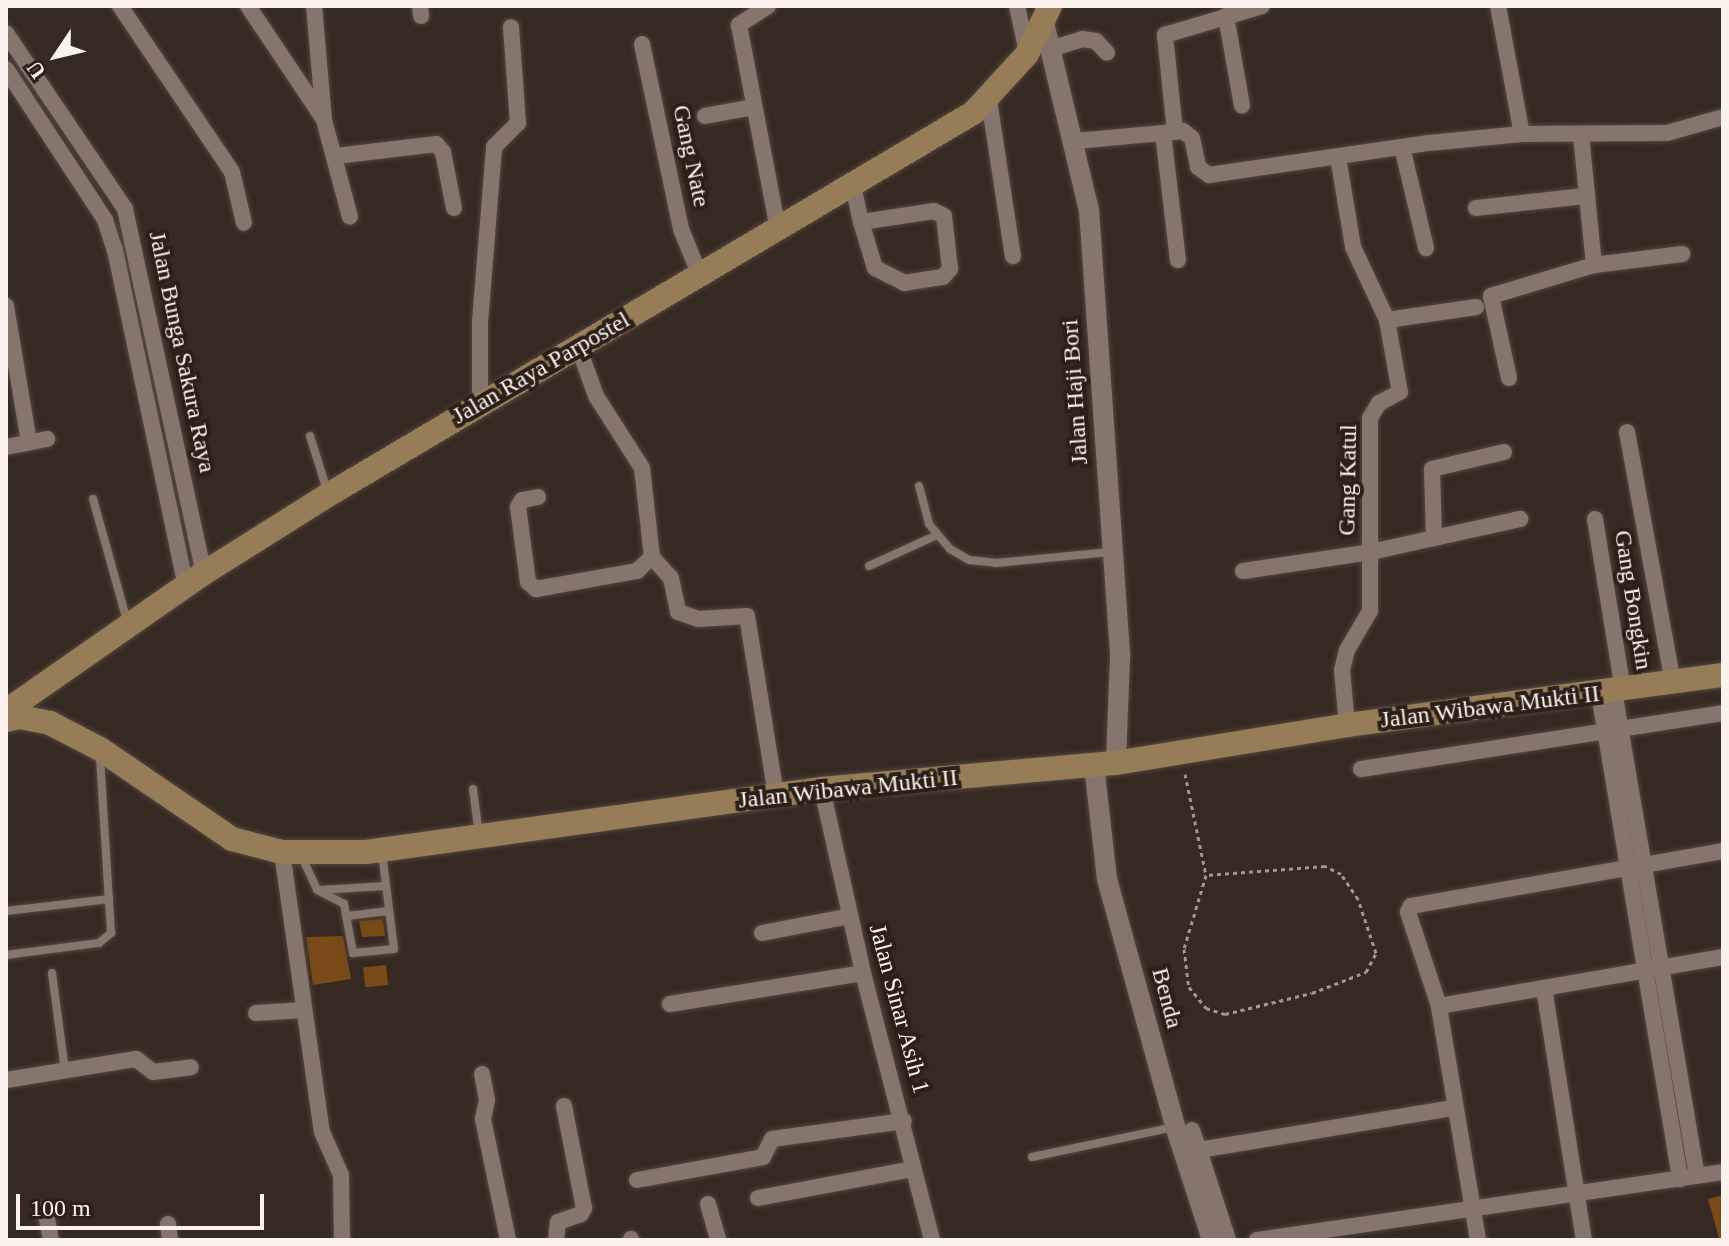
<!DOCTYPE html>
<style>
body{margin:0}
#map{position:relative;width:1729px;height:1246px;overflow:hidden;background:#362921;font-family:"Times New Roman",serif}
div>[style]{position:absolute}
.building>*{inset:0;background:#774a18;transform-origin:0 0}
.path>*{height:3px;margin-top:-1.5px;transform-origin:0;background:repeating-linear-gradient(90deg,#a19790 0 4px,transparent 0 8px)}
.roads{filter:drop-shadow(0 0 2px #524740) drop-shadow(0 0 2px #524740)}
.service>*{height:8px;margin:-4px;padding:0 4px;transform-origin:4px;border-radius:4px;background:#85756c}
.minor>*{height:16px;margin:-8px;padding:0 8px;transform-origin:8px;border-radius:8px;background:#85756c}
.tertiary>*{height:20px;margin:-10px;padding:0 10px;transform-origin:10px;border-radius:10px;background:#85756c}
.secondary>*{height:24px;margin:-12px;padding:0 12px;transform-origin:12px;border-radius:12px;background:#967d57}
span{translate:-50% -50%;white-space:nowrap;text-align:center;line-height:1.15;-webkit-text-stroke:8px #2c1f17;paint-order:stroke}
.street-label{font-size:24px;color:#fbf2ed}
.frame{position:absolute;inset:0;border:8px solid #fbf2ed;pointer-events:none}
.north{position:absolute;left:16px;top:16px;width:80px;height:80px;-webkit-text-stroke:6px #2c1f17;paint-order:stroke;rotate:235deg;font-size:22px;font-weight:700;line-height:32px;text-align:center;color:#fbf2ed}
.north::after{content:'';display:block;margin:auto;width:28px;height:36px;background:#fbf2ed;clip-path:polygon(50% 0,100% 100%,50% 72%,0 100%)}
.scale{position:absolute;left:16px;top:1194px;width:248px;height:36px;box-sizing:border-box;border:4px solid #fbf2ed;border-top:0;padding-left:10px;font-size:24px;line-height:28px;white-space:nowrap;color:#fbf2ed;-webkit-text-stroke:6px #2c1f17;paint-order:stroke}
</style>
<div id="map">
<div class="building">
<div style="clip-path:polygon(383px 919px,385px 936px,362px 937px,359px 921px)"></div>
<div style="clip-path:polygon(343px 936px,351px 979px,313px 985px,306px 937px)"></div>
<div style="left:386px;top:965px;width:20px;height:23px;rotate:84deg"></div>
<div style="clip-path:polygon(1723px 1195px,1723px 1237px,1719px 1238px,1708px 1199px)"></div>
</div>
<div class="path">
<div style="left:1185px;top:774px;width:103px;rotate:78.3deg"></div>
<div style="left:1206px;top:875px;width:77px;rotate:106.6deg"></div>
<div style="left:1184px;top:949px;width:38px;rotate:83deg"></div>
<div style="left:1189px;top:987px;width:27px;rotate:51deg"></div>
<div style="left:1206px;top:1008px;width:20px;rotate:18deg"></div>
<div style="left:1225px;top:1014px;width:89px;rotate:-13.6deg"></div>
<div style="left:1312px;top:993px;width:58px;rotate:-21.3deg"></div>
<div style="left:1366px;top:972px;width:21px;rotate:-62deg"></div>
<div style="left:1376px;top:953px;width:57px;rotate:-108.4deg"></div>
<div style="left:1358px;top:899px;width:30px;rotate:-124deg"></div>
<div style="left:1341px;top:874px;width:18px;rotate:-153deg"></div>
<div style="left:1325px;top:866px;width:119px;rotate:175.7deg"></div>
</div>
<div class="roads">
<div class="service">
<div style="left:310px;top:436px;width:57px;rotate:72.5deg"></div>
<div style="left:919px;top:486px;width:39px;rotate:75deg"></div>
<div style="left:929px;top:524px;width:33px;rotate:50deg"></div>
<div style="left:950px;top:549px;width:22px;rotate:30deg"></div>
<div style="left:969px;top:560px;width:27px;rotate:6deg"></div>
<div style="left:996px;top:563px;width:115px;rotate:-5.5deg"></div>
<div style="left:93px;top:499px;width:127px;rotate:74.4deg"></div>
<div style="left:869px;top:566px;width:75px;rotate:-24.5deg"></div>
<div style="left:473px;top:789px;width:46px;rotate:82.6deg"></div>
<div style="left:301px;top:855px;width:38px;rotate:65deg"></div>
<div style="left:317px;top:890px;width:30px;rotate:27deg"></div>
<div style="left:344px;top:904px;width:50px;rotate:79.6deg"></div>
<div style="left:353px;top:953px;width:41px;rotate:-5.6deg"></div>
<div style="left:394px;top:949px;width:98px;rotate:-97.1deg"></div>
<div style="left:319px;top:890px;width:67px;rotate:-3.4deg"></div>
<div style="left:6px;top:911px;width:104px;rotate:-6.6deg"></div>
<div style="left:346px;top:916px;width:43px;rotate:-6.6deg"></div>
<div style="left:6px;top:955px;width:94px;rotate:-7.4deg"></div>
<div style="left:99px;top:943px;width:16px;rotate:-40deg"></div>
<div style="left:111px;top:933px;width:176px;rotate:-93.6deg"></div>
<div style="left:52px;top:973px;width:98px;rotate:82.4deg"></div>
<div style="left:1032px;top:1157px;width:145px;rotate:-11.9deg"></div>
</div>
<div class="minor">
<div style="left:120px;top:6px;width:200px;rotate:56deg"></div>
<div style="left:232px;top:172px;width:52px;rotate:76.8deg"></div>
<div style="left:248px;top:6px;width:135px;rotate:56.2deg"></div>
<div style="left:314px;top:6px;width:114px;rotate:85deg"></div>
<div style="left:324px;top:120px;width:100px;rotate:75deg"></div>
<div style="left:420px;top:6px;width:10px;rotate:84deg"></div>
<div style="left:768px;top:6px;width:35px;rotate:147deg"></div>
<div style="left:739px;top:25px;width:209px;rotate:79.2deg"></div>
<div style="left:1017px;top:6px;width:48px;rotate:78deg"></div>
<div style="left:1498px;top:6px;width:130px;rotate:79.4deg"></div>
<div style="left:1226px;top:16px;width:91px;rotate:79.9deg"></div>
<div style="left:6px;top:33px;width:212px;rotate:55.9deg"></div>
<div style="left:125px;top:209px;width:372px;rotate:77.8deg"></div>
<div style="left:642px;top:44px;width:189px;rotate:78.1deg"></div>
<div style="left:681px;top:229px;width:51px;rotate:68deg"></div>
<div style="left:1050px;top:49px;width:34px;rotate:-17deg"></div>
<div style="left:1082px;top:39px;width:14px;rotate:8deg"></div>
<div style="left:1096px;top:41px;width:16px;rotate:47deg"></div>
<div style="left:6px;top:69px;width:181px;rotate:56.7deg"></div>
<div style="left:105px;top:220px;width:32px;rotate:72deg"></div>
<div style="left:115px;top:250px;width:343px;rotate:78.1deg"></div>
<div style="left:989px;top:100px;width:158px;rotate:81.3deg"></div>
<div style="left:705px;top:116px;width:49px;rotate:-10.6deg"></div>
<div style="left:1175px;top:132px;width:98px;rotate:-95.9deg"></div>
<div style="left:1165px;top:35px;width:101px;rotate:-16.6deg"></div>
<div style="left:1163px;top:133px;width:128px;rotate:83.3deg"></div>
<div style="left:1581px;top:135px;width:131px;rotate:84.3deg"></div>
<div style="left:1594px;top:265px;width:89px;rotate:-7.1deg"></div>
<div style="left:1076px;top:141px;width:107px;rotate:-5.3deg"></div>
<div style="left:1183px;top:131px;width:11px;rotate:38deg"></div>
<div style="left:1192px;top:138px;width:30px;rotate:78deg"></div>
<div style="left:1198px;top:167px;width:14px;rotate:36deg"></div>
<div style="left:1209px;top:175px;width:222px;rotate:-8.3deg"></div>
<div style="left:1429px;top:143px;width:93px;rotate:-5.5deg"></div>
<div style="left:1522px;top:134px;width:145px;rotate:-0.4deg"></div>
<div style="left:1667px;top:133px;width:58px;rotate:-15.9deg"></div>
<div style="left:1402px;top:147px;width:104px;rotate:76.6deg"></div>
<div style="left:336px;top:156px;width:101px;rotate:-6.8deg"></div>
<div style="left:436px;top:144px;width:11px;rotate:49deg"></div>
<div style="left:443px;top:152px;width:57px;rotate:78.9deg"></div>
<div style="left:1338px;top:157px;width:91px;rotate:80.5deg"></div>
<div style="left:1353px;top:247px;width:81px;rotate:65deg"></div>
<div style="left:1387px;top:320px;width:73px;rotate:79.8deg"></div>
<div style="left:1400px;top:392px;width:24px;rotate:152deg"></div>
<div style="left:1379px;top:403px;width:17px;rotate:121deg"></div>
<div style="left:1370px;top:418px;width:193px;rotate:90deg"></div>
<div style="left:1370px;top:611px;width:45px;rotate:120.5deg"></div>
<div style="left:1347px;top:650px;width:21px;rotate:104deg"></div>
<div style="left:1342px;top:670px;width:55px;rotate:84.8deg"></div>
<div style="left:853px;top:185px;width:38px;rotate:78deg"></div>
<div style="left:861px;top:222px;width:48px;rotate:73.1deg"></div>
<div style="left:875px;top:268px;width:33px;rotate:27deg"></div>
<div style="left:904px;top:283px;width:39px;rotate:-9deg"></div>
<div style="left:943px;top:277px;width:11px;rotate:-49deg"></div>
<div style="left:950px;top:269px;width:53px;rotate:-96.5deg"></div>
<div style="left:944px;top:216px;width:11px;rotate:-153deg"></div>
<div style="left:934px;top:211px;width:74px;rotate:171.4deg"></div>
<div style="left:1476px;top:208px;width:110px;rotate:-6.3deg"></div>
<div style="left:6px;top:306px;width:138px;rotate:80.4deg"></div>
<div style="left:1387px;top:320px;width:90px;rotate:-8.3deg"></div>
<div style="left:578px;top:346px;width:53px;rotate:70.2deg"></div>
<div style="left:596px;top:396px;width:85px;rotate:57.4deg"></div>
<div style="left:642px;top:468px;width:90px;rotate:83.6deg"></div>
<div style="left:652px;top:557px;width:28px;rotate:48deg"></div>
<div style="left:671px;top:578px;width:35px;rotate:78deg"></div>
<div style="left:678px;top:612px;width:21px;rotate:19deg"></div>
<div style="left:698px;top:619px;width:49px;rotate:-3.5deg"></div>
<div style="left:747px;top:616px;width:181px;rotate:80.8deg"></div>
<div style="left:1509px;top:378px;width:84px;rotate:-102.4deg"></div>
<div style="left:1491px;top:296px;width:108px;rotate:-16.8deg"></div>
<div style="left:480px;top:403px;width:81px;rotate:-90deg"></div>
<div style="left:480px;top:322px;width:176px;rotate:-85.4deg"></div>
<div style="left:494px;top:147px;width:34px;rotate:-45deg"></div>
<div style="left:518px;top:123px;width:96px;rotate:-94.2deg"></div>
<div style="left:1627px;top:432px;width:254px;rotate:79.6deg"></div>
<div style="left:6px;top:447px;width:42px;rotate:-11deg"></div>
<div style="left:538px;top:497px;width:16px;rotate:169deg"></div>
<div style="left:522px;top:500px;width:8px;rotate:120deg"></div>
<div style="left:518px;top:507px;width:76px;rotate:82.4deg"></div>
<div style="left:528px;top:582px;width:11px;rotate:41deg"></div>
<div style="left:536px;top:589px;width:103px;rotate:-10.1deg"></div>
<div style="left:637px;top:571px;width:21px;rotate:-43deg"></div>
<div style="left:1595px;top:519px;width:173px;rotate:80.7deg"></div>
<div style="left:1434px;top:538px;width:69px;rotate:-91.7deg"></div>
<div style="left:1432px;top:469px;width:74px;rotate:-13.3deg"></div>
<div style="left:1243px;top:571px;width:129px;rotate:-8.4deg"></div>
<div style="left:1371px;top:552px;width:153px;rotate:-12.5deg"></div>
<div style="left:1614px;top:691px;width:492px;rotate:80.3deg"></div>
<div style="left:1599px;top:694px;width:492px;rotate:80.5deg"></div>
<div style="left:1361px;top:769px;width:366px;rotate:-8.8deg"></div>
<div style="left:822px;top:789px;width:189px;rotate:77.4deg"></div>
<div style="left:863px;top:973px;width:276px;rotate:75.5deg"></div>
<div style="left:282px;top:852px;width:283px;rotate:81.9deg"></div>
<div style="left:322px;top:1132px;width:47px;rotate:66.2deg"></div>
<div style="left:341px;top:1175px;width:65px;rotate:89.1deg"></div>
<div style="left:762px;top:933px;width:90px;rotate:-10.9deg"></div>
<div style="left:1544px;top:988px;width:255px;rotate:81deg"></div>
<div style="left:670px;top:1004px;width:195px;rotate:-9.1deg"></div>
<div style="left:1439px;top:1006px;width:288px;rotate:-9.8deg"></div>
<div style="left:256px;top:1013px;width:48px;rotate:-3.6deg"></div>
<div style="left:482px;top:1074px;width:26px;rotate:79deg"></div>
<div style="left:487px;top:1100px;width:19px;rotate:102deg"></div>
<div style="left:483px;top:1119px;width:124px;rotate:78.3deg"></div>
<div style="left:6px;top:1080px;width:132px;rotate:-9.2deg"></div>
<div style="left:136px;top:1059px;width:21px;rotate:37deg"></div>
<div style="left:153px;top:1072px;width:38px;rotate:-7deg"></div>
<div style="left:1192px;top:1130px;width:21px;rotate:71deg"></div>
<div style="left:1199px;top:1150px;width:258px;rotate:-9.4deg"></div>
<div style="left:1199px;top:1150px;width:95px;rotate:72.1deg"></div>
<div style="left:637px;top:1180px;width:128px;rotate:-10.3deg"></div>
<div style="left:763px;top:1157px;width:20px;rotate:-63deg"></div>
<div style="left:772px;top:1139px;width:133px;rotate:-7.8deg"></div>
<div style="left:758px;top:1198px;width:158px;rotate:-10.6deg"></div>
<div style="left:708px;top:1204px;width:37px;rotate:74deg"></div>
<div style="left:45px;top:1209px;width:32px;rotate:79deg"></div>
<div style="left:168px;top:1224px;width:16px;rotate:83deg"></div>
<div style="left:631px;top:1239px;width:1px;rotate:90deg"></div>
<div style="left:556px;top:1240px;width:18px;rotate:-84deg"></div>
<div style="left:558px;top:1222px;width:24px;rotate:-19deg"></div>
<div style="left:581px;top:1214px;width:7px;rotate:-63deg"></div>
<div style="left:584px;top:1208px;width:104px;rotate:-101.1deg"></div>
<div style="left:1257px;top:1240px;width:471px;rotate:-8.3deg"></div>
<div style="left:1478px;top:1240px;width:237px;rotate:-99.5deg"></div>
<div style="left:1439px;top:1006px;width:99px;rotate:-108.3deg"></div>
<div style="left:1408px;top:912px;width:7px;rotate:-63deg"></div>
<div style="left:1411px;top:906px;width:317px;rotate:-10deg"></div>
</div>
<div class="tertiary">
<div style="left:1044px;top:23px;width:192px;rotate:76.5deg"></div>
<div style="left:1089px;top:210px;width:448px;rotate:86deg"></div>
<div style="left:1120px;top:657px;width:106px;rotate:92.2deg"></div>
<div style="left:1094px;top:765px;width:115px;rotate:83.5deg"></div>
<div style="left:1107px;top:879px;width:256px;rotate:74.6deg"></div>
<div style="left:1175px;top:1126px;width:120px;rotate:72deg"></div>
</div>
<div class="secondary">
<div style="left:6px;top:711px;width:241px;rotate:-34.9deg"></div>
<div style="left:204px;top:573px;width:146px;rotate:-32.2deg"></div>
<div style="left:328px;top:495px;width:750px;rotate:-30.64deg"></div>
<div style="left:973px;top:113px;width:80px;rotate:-47.5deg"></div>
<div style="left:1027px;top:54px;width:53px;rotate:-64.4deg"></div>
<div style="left:6px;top:720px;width:14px;rotate:-12deg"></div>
<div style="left:20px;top:717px;width:31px;rotate:11deg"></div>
<div style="left:50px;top:723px;width:56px;rotate:27.5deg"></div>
<div style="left:100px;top:749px;width:160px;rotate:34.3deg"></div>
<div style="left:232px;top:839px;width:52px;rotate:14.6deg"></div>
<div style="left:282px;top:852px;width:84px"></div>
<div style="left:366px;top:852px;width:460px;rotate:-7.9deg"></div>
<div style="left:822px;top:789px;width:295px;rotate:-5.1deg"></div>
<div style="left:1116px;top:763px;width:234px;rotate:-9.3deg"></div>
<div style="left:1347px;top:725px;width:379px;rotate:-7.6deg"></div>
</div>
</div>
<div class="street-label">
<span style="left:691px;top:156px;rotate:78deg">Gang Nate</span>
<span style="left:182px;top:352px;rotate:78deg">Jalan Bunga Sakura Raya</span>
<span style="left:541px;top:368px;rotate:-30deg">Jalan Raya Parpostel</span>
<span style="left:1075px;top:392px;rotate:-94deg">Jalan Haji Bori</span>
<span style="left:1348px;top:480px;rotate:-89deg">Gang Katul</span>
<span style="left:1633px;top:600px;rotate:81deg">Gang Bongkin</span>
<span style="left:1490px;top:707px;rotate:-7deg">Jalan Wibawa Mukti II</span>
<span style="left:848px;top:789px;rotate:-6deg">Jalan Wibawa Mukti II</span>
<span style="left:1167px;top:998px;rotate:75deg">Benda</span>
<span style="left:899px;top:1009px;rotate:75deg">Jalan Sinar Asih 1</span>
</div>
<div class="frame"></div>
<div class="north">U</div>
<div class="scale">100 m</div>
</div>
